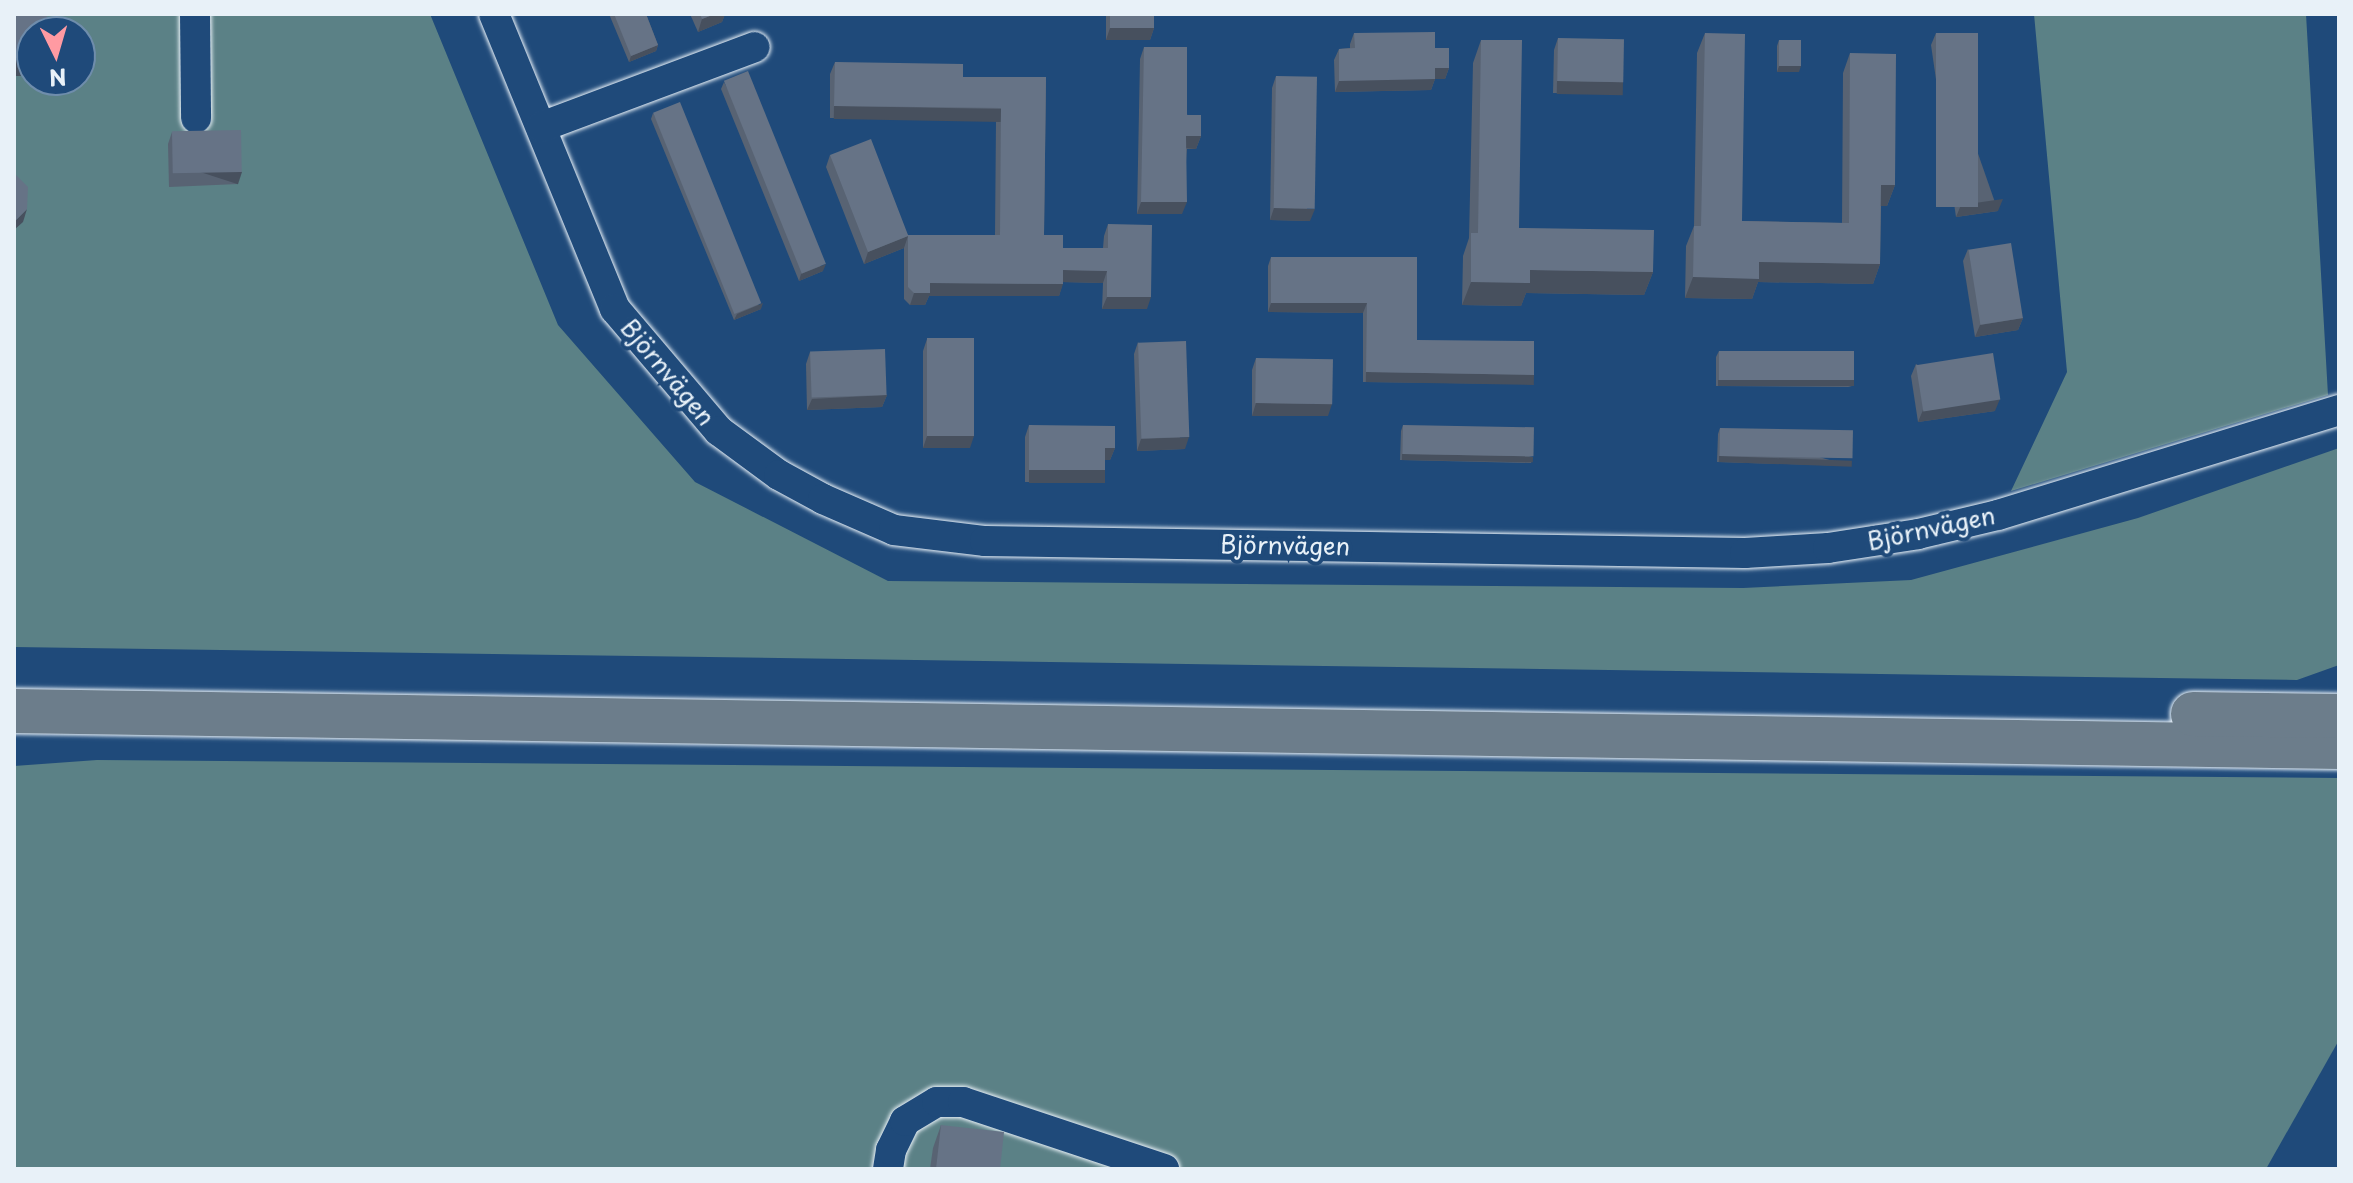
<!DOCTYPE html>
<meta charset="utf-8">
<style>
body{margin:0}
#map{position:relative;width:2353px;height:1183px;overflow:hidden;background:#1f4a7a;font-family:"Playpen Sans",sans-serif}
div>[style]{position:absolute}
.green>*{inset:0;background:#5b8186}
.roads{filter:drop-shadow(0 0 2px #e8f1f8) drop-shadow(0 0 2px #e8f1f8)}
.minor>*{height:30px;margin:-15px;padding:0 15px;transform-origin:15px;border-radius:15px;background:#1f4a7a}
.highway>*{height:44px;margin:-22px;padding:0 22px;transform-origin:22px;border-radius:22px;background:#6c7d8b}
.wall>*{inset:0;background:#586373}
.shaded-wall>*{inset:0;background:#47505e;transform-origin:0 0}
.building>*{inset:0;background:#667386;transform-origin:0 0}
span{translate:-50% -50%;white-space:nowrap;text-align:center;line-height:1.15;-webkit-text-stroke:8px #1f4a7a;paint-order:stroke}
.street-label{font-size:24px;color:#e8f1f8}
.frame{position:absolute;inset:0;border:16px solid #e8f1f8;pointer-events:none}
.north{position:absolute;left:16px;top:16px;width:80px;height:80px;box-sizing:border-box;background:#1f4a7a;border:2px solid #6f8dac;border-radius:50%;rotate:175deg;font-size:22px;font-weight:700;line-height:32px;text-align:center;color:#e8f1f8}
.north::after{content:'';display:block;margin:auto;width:28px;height:36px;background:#ff9aa2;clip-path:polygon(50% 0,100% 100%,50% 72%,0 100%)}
</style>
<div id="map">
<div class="green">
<div style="clip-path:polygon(evenodd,14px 14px,430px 14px,558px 325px,695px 482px,888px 581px,1743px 588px,1911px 580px,2138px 518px,2339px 448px,2339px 665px,2297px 680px,14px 647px,14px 14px,32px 32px,80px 32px,80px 80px,32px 80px,32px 32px)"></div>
<div style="clip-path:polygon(2034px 14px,2306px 14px,2328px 395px,2011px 491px,2067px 372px)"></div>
<div style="clip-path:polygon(97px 760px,2339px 778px,2339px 1040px,2266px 1169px,14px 1169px,14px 766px)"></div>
</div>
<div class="roads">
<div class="minor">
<div style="left:195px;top:14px;width:104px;rotate:89.4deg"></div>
<div style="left:494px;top:14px;width:319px;rotate:67.7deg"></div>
<div style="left:615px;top:309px;width:160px;rotate:49.6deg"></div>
<div style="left:719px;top:431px;width:74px;rotate:36.3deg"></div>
<div style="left:779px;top:475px;width:50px;rotate:28.6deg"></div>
<div style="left:823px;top:499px;width:77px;rotate:23.6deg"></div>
<div style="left:894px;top:530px;width:92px;rotate:6.9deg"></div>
<div style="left:985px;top:541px;width:760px;rotate:0.9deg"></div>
<div style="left:1745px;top:553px;width:83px;rotate:-3.4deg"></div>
<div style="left:1828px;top:548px;width:91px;rotate:-8.8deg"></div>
<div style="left:1918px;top:534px;width:82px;rotate:-13.4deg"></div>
<div style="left:1998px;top:515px;width:357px;rotate:-17.1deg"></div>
<div style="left:541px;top:127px;width:228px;rotate:-20.5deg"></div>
<div style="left:888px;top:1169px;width:19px;rotate:-81deg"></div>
<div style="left:891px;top:1150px;width:32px;rotate:-64deg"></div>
<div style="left:905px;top:1121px;width:37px;rotate:-31deg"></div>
<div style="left:937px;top:1102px;width:26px"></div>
<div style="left:963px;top:1102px;width:212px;rotate:18.4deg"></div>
</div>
<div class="highway">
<div style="left:14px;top:711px;width:2325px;rotate:0.89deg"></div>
<div style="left:2193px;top:714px;width:146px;rotate:0.8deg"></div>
</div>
</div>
<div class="wall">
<div style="clip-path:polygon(609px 14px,646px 14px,658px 45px,656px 51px,629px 62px)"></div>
<div style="clip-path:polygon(690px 14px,725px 14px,722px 22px,698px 32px)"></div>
<div style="clip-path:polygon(1106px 14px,1154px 14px,1154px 28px,1150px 40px,1106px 40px)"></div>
<div style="clip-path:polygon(1354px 33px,1435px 48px,1449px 68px,1445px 79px,1435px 79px,1431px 90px,1335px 92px,1334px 60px,1339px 49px,1350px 48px,1350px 44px)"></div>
<div style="clip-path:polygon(1705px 33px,1742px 221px,1842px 223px,1843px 73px,1850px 53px,1895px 185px,1887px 206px,1881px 206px,1880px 264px,1873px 284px,1758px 282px,1752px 299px,1685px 298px,1686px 246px,1694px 226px,1697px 53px)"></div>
<div style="clip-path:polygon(1936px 33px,1998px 211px,1956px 217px,1931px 45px)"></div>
<div style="clip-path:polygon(1558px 38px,1623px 82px,1619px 94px,1553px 93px,1554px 50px)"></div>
<div style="clip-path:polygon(1481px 40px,1519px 228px,1653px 272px,1644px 295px,1526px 293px,1521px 306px,1462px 305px,1463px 256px,1469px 238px,1473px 63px)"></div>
<div style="clip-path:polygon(1779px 40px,1799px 72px,1777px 72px,1777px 46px)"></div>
<div style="clip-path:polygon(1144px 47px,1201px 136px,1196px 149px,1187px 149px,1182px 214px,1137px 214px,1140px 59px)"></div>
<div style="clip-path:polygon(835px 62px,963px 77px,1046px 77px,1044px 235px,1063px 248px,1103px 248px,1104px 236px,1108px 224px,1147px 309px,1102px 309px,1103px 283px,1063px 282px,1059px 296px,929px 296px,925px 305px,910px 305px,904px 299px,904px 248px,864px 264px,826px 167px,830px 155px,908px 235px,995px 235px,996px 120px,830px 118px,830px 74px)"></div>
<div style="clip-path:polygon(1276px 76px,1310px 221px,1270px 220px,1272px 88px)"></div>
<div style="clip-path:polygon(724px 82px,823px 271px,799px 281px,721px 89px)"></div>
<div style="clip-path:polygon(653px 113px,761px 309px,734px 320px,651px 119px)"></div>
<div style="clip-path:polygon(172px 132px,238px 184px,169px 187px,168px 144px)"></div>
<div style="clip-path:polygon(1968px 249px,2023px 318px,2018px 330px,1975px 337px,1963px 261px)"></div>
<div style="clip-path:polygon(1271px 257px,1417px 257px,1417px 340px,1534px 375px,1531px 384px,1363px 382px,1363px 313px,1268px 312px,1268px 266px)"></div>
<div style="clip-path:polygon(927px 339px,970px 448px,923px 448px,923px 351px)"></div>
<div style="clip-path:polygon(1138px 342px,1185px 449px,1137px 451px,1134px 354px)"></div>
<div style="clip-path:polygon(1719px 351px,1852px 387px,1716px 386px,1716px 357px)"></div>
<div style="clip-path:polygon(810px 352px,887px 395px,882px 407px,807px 410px,806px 364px)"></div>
<div style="clip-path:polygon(1256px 358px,1328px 416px,1252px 416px,1252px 370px)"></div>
<div style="clip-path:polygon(1916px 364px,1995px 411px,1918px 422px,1911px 376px)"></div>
<div style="clip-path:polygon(1029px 425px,1115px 448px,1110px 460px,1105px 460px,1105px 470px,1100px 482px,1025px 482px,1025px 437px)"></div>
<div style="clip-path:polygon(1403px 425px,1533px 457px,1531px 463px,1400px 460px,1401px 431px)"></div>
<div style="clip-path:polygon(1720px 428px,1850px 466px,1717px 462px,1718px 434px)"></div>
<div style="clip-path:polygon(941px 1125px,1000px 1169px,930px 1169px,933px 1148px)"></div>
</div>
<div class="shaded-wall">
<div style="clip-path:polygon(715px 14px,725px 14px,722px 22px,698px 32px,702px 19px)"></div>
<div style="clip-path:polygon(1110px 28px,1154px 28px,1150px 40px,1106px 40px)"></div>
<div style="clip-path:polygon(658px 45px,656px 51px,629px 62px,631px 56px)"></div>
<div style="left:14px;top:58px;width:18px;height:18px"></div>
<div style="clip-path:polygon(1779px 66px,1801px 66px,1799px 72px,1777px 72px)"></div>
<div style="clip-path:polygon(1435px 68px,1449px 68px,1445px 79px,1435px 79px,1431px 90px,1335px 92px,1339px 81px)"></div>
<div style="left:1557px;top:81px;width:66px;height:13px;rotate:1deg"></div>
<div style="left:834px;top:106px;width:167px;height:13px;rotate:1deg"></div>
<div style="clip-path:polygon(1186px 136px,1201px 136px,1196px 149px,1182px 148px)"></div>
<div style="left:242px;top:172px;width:13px;height:68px;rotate:108deg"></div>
<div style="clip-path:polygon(1881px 185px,1895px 185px,1887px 206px,1874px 206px)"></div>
<div style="clip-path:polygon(2003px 199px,1998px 211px,1956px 217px,1961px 205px)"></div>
<div style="clip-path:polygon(1141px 202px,1187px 202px,1182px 214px,1137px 214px)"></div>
<div style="clip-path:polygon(1274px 208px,1315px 209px,1310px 221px,1270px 220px)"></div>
<div style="clip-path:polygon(27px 209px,23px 222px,14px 230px,14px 222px)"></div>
<div style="clip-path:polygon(908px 236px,904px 248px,864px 264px,868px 252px)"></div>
<div style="clip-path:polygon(1759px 262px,1880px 264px,1873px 284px,1758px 282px,1752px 299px,1685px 298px,1693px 277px)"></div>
<div style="clip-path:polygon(826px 264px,823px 271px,799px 281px,801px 274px)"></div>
<div style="clip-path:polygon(1063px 270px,1107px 271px,1103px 283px,1059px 282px)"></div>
<div style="clip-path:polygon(1530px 270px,1653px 272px,1644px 295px,1526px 293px,1521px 306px,1462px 305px,1471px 282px)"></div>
<div style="clip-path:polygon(930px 283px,1063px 284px,1059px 296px,929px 296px,925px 305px,910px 305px,914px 293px)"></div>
<div style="clip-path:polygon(1107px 297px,1151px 297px,1147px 309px,1102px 309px)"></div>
<div style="clip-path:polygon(763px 303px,761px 309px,734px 320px,737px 314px)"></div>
<div style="clip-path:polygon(1271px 303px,1367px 303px,1363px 313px,1268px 312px)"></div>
<div style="clip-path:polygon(2023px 318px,2018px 330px,1975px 337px,1980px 325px)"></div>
<div style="left:1366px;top:372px;width:168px;height:10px;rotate:1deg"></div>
<div style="left:1718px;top:380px;width:136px;height:6px"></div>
<div style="clip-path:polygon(887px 395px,882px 407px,807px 410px,812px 399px)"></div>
<div style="clip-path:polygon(2000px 399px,1995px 411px,1918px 422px,1923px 410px)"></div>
<div style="clip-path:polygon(1256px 403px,1332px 404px,1328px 416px,1252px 416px)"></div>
<div style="clip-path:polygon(927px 436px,974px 436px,970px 448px,923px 448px)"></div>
<div style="clip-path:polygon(1189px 437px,1185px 449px,1137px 451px,1141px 439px)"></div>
<div style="clip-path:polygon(1105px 448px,1115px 448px,1110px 460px,1100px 460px)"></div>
<div style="left:1402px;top:454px;width:131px;height:6px;rotate:1deg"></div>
<div style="left:1719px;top:456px;width:133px;height:6px;rotate:2deg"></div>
<div style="left:1029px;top:470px;width:76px;height:13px"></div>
</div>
<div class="building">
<div style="clip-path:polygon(14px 14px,47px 14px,47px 32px,32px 32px,32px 58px,14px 58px)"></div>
<div style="clip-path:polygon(614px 14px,646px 14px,658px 45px,631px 56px)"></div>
<div style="clip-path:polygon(700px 14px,715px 14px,702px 19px)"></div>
<div style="left:1110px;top:14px;width:44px;height:14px"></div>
<div style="clip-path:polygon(1435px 32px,1435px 48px,1449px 48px,1449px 68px,1435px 68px,1435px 79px,1339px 81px,1339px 49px,1355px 48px,1354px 33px)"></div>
<div style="clip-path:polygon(1705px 33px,1745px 34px,1742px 221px,1849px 223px,1850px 53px,1896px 54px,1895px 185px,1881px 185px,1880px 264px,1759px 262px,1759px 279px,1693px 277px,1694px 226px,1701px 226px)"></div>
<div style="left:1936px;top:33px;width:42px;height:174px"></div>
<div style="left:1558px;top:38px;width:66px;height:43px;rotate:1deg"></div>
<div style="clip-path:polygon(1481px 40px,1522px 40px,1519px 228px,1654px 230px,1653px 272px,1530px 270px,1530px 283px,1471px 282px,1471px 233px,1478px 233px)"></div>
<div style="left:1779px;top:40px;width:22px;height:26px"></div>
<div style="clip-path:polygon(1144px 47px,1187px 47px,1187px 115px,1201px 115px,1201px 136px,1186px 136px,1187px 202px,1141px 202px)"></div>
<div style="clip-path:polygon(835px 62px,963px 64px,963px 77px,1046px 77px,1044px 235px,1063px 235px,1063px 248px,1108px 248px,1108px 224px,1152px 225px,1151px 297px,1107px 297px,1107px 271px,1063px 270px,1063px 284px,930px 283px,930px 293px,914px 293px,908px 287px,908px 236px,868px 252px,830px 155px,871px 139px,908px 235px,1000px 235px,1001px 108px,834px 106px)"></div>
<div style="left:748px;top:71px;width:208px;height:26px;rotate:68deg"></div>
<div style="left:1276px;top:76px;width:41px;height:132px;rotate:1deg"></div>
<div style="left:680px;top:102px;width:217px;height:29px;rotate:68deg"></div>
<div style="left:241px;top:130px;width:42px;height:69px;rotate:89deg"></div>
<div style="clip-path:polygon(14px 173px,28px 187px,27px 209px,14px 222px)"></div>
<div style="left:2011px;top:243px;width:76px;height:43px;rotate:81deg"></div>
<div style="clip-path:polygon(1271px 257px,1417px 257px,1417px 340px,1534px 341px,1534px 375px,1366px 372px,1367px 303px,1271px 303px)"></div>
<div style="left:974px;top:338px;width:98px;height:47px;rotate:90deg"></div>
<div style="left:1186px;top:341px;width:96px;height:48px;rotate:88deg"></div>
<div style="left:885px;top:349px;width:46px;height:75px;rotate:88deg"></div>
<div style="left:1719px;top:351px;width:135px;height:29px"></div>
<div style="left:1993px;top:353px;width:47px;height:78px;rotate:81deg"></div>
<div style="left:1256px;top:358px;width:77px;height:45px;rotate:1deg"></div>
<div style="clip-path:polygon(1029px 425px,1115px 426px,1115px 448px,1105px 448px,1105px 470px,1029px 470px)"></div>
<div style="left:1403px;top:425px;width:131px;height:29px;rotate:1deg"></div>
<div style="left:1720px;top:428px;width:133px;height:28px;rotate:1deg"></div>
<div style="clip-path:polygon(941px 1125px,1004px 1132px,1000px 1169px,936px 1169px)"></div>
</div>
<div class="street-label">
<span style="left:668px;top:372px;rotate:50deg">Björnvägen</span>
<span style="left:1931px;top:528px;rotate:-12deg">Björnvägen</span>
<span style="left:1285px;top:545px;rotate:1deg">Björnvägen</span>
</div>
<div class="frame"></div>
<div class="north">N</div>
</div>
